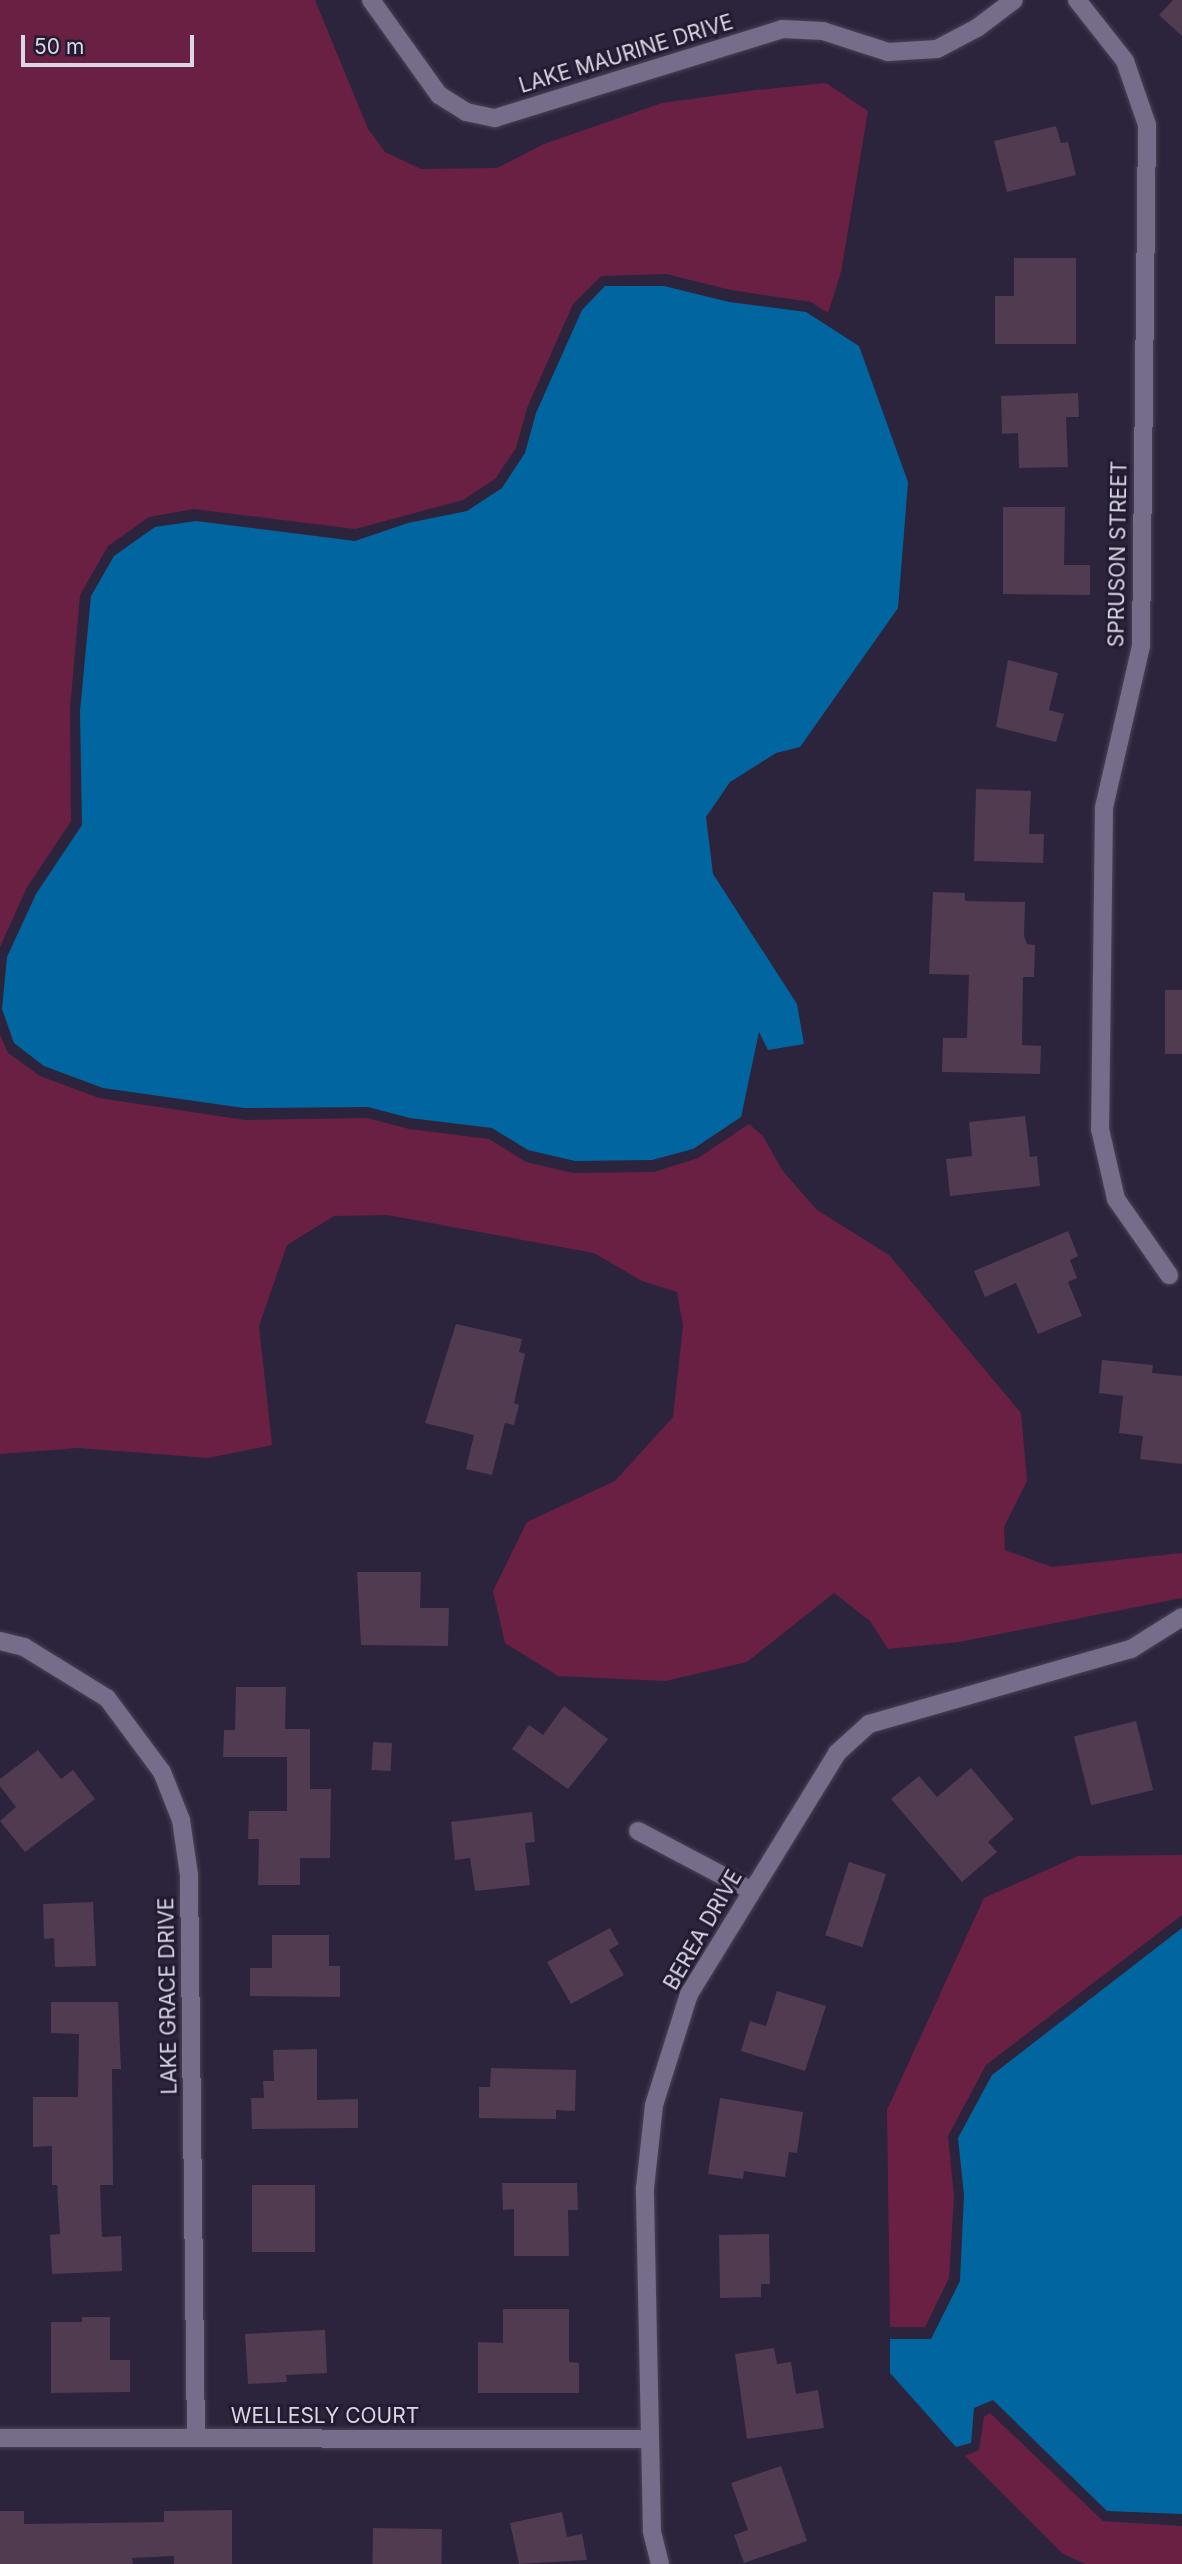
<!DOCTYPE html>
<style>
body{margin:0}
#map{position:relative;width:1182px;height:2564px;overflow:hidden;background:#2c243c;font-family:Inter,sans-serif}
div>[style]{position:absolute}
.green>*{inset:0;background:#6a2043}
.water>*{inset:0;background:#01669f}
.building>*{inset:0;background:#503b50;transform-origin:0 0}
.roads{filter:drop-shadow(0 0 2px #484256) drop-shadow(0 0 2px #484256)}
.minor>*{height:18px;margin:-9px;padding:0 9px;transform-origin:9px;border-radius:9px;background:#756d89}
span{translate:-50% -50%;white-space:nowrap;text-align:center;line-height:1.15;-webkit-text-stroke:6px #231b32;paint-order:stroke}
.street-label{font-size:21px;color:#dbd7e6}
.scale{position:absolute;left:21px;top:35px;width:173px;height:32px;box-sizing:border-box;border:4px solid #dbd7e6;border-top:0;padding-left:9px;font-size:21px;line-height:24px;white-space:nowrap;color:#dbd7e6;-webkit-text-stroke:5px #231b32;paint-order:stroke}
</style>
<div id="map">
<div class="green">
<div style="clip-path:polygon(0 0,315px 0,368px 129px,385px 152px,421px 169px,497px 168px,544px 144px,662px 103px,756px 90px,826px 83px,868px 111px,841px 272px,828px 313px,811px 302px,731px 290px,666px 274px,601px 276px,573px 304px,527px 408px,516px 448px,495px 479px,463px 500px,355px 529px,194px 509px,149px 517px,108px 546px,80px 595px,70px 709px,71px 821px,27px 887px,0 947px)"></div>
<div style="clip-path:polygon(0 1035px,8px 1053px,40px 1076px,99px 1098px,245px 1120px,367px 1118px,409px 1129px,489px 1139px,526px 1162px,573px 1173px,654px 1172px,698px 1158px,749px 1124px,763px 1136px,782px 1170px,817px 1210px,889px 1255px,1021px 1413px,1027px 1481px,1004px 1527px,1005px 1550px,1052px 1567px,1182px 1553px,1182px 1598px,959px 1642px,888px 1649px,870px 1621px,834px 1593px,747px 1662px,665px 1681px,558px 1676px,505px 1643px,493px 1591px,527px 1522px,615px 1481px,673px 1417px,683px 1326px,677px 1292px,642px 1281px,594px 1253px,387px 1215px,334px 1216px,287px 1245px,259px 1326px,272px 1445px,208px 1458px,78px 1448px,0 1454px)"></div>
<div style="clip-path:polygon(1182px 1855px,1182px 1915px,986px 2065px,948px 2136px,954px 2196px,949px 2278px,925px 2327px,890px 2327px,887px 2110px,984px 1898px,1078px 1856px)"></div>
<div style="clip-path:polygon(990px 2413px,1103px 2521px,1182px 2526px,1182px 2564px,1086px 2564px,1063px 2554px,965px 2456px,979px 2450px,984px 2417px)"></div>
</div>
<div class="water">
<div style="clip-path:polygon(605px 286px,664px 286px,729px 302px,806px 312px,859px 346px,908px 482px,898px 608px,800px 747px,776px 753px,730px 782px,706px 817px,713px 874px,797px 1004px,804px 1044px,768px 1050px,759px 1032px,741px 1117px,693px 1149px,652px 1160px,575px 1161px,528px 1150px,492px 1128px,410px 1118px,368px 1107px,244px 1108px,103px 1088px,44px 1066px,14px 1043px,2px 1009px,7px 957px,36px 894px,82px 825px,80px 711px,91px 596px,114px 556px,155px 527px,196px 521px,355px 541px,408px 523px,467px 511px,502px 488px,525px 453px,536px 413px,582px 310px)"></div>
<div style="clip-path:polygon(1182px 1928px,1182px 2514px,1107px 2511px,993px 2400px,974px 2408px,971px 2443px,956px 2447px,890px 2373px,890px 2339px,931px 2339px,960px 2281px,964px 2195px,958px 2138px,992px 2075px)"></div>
</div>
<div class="building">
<div style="clip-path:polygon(1173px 0,1182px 0,1182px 36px,1159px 15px)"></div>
<div style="clip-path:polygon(1056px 126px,1061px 143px,1068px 142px,1076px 175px,1007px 192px,994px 141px)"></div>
<div style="clip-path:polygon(1014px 258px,1076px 258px,1076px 344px,995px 344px,995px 296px,1014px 296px)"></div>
<div style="clip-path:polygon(1078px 393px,1079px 417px,1066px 417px,1068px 467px,1019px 468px,1018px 433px,1002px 434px,1001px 396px)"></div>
<div style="clip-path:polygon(1003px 507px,1065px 507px,1064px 565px,1090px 565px,1090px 595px,1003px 594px)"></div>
<div style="clip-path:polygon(1008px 660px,1058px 673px,1049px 710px,1064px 714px,1056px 742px,996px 727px)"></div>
<div style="clip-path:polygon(976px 789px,1031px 791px,1029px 834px,1044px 834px,1043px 863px,974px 861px)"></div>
<div style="clip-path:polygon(933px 892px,965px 893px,965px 901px,1025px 902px,1024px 936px,1027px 944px,1035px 945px,1034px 977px,1023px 977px,1022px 1045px,1041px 1046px,1040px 1074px,942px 1072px,943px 1038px,967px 1038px,969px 975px,929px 974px)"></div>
<div style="left:1165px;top:990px;width:17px;height:64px"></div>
<div style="clip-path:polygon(1025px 1116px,1030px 1157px,1037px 1156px,1040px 1186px,950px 1196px,946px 1159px,972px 1156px,969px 1122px)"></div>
<div style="clip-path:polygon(1068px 1231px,1078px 1256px,1070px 1260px,1077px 1278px,1068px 1282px,1082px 1316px,1038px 1334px,1016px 1283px,985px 1297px,974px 1271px)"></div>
<div style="clip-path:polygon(456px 1324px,522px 1339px,519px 1352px,525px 1354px,514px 1403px,519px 1405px,514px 1425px,505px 1423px,492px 1475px,466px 1469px,474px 1435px,425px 1423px)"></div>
<div style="clip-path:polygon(1102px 1360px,1153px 1365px,1152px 1373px,1182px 1376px,1182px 1464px,1140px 1459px,1143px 1436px,1119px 1433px,1123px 1396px,1099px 1393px)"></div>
<div style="clip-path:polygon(357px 1572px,421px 1572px,420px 1608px,449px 1608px,448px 1646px,361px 1645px)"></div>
<div style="clip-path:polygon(236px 1687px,286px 1687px,285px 1729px,310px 1729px,310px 1789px,331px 1789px,330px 1858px,300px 1858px,300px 1885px,258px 1885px,259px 1839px,248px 1839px,249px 1811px,287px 1811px,287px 1757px,223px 1757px,224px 1730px,235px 1730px)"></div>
<div style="clip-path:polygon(564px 1706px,608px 1739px,568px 1789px,512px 1749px,529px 1725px,543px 1735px)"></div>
<div style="left:1136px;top:1721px;width:71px;height:64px;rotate:76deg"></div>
<div style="left:373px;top:1742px;width:19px;height:28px;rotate:3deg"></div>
<div style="clip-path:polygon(38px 1750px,61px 1779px,73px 1770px,95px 1799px,25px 1852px,0 1821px,16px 1807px,0 1786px,0 1779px)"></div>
<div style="clip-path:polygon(971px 1768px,1014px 1819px,988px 1842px,997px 1852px,962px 1882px,891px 1799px,919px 1776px,937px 1797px)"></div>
<div style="clip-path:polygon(532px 1812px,535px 1842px,525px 1843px,530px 1885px,475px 1891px,470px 1858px,455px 1860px,451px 1822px)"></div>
<div style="left:849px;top:1862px;width:39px;height:77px;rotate:18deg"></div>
<div style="clip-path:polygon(93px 1902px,96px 1966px,55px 1967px,54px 1938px,44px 1939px,43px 1904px)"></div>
<div style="clip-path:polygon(610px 1928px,619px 1944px,609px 1950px,624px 1975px,571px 2004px,547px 1962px)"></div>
<div style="clip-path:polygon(272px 1935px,329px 1935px,329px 1966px,340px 1966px,340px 1997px,250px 1996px,250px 1968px,272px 1968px)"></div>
<div style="clip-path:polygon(777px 1991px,826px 2006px,805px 2071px,741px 2051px,750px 2021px,766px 2026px)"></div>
<div style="clip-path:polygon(51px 2002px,118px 2002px,121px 2069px,112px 2069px,113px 2185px,100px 2185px,102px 2237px,121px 2236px,122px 2271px,52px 2274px,50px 2235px,60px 2234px,57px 2185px,52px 2185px,52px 2146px,33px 2147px,33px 2097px,78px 2097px,79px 2034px,51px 2033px)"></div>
<div style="clip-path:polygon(317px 2049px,317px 2100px,358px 2099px,358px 2128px,252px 2129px,251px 2098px,264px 2098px,263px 2081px,274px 2081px,273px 2050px)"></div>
<div style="clip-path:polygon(491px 2068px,576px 2070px,575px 2111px,556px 2110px,556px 2119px,479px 2118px,479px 2087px,490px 2087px)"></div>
<div style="clip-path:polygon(720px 2098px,803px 2112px,797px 2153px,789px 2152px,785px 2177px,744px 2171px,743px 2179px,708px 2174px)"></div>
<div style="clip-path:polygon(502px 2183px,577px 2183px,578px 2210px,568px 2210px,569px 2256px,514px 2256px,514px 2209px,503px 2210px)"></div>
<div style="left:252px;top:2185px;width:63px;height:67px"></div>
<div style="clip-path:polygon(769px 2234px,770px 2284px,761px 2284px,761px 2297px,720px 2298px,719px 2235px)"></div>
<div style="clip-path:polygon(503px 2309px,569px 2309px,569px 2362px,579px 2363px,579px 2393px,478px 2393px,478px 2342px,503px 2343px)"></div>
<div style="clip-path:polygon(82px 2317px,110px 2317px,110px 2360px,130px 2360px,130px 2392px,51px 2393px,51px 2322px,82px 2322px)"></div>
<div style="clip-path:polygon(325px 2330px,327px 2373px,286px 2375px,287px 2382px,248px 2384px,245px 2334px)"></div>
<div style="clip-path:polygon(774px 2348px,777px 2364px,791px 2362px,796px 2394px,818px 2390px,824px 2428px,747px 2439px,735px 2354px)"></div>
<div style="clip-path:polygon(781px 2466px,807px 2541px,744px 2563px,734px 2535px,748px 2530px,731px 2483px)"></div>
<div style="clip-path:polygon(232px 2510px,232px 2564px,174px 2564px,174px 2556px,132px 2558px,133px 2564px,0 2564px,0 2511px,24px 2511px,24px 2524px,164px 2522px,164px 2511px)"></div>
<div style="clip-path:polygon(562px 2512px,567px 2537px,582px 2534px,587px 2560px,519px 2564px,510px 2523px)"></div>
<div style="left:373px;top:2528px;width:69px;height:36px;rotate:1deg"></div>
</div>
<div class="roads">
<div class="minor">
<div style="left:371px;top:0;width:117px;rotate:54.4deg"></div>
<div style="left:439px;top:95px;width:32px;rotate:32deg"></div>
<div style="left:466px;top:112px;width:30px;rotate:12deg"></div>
<div style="left:495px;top:118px;width:300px;rotate:-17.2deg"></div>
<div style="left:782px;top:29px;width:41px;rotate:2.8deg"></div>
<div style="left:823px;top:31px;width:68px;rotate:17.9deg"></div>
<div style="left:888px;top:52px;width:49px;rotate:-3.5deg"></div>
<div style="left:937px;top:49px;width:45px;rotate:-27.7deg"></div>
<div style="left:977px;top:28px;width:46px;rotate:-37.1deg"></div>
<div style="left:1077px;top:0;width:78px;rotate:51.8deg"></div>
<div style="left:1125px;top:61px;width:68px;rotate:71deg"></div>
<div style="left:1147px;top:125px;width:521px;rotate:90.66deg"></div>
<div style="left:1141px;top:646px;width:166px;rotate:102.9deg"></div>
<div style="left:1104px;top:808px;width:321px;rotate:90.7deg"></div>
<div style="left:1100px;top:1129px;width:72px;rotate:77.1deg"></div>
<div style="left:1116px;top:1199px;width:93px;rotate:55.1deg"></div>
<div style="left:0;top:1641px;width:25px;rotate:14deg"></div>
<div style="left:24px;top:1647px;width:97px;rotate:31.6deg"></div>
<div style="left:107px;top:1698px;width:92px;rotate:53.4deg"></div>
<div style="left:162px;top:1772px;width:52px;rotate:68.4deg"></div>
<div style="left:181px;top:1820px;width:56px;rotate:81.7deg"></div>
<div style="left:189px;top:1875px;width:563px;rotate:89.29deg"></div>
<div style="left:638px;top:1831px;width:127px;rotate:27.8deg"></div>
<div style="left:0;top:2438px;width:649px;rotate:0.09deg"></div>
<div style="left:660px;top:2564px;width:34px;rotate:-104deg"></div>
<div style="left:652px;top:2531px;width:343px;rotate:-91.2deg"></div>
<div style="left:645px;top:2188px;width:83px;rotate:-83.8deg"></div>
<div style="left:654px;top:2105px;width:116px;rotate:-72.5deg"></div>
<div style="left:689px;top:1994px;width:283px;rotate:-58.4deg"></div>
<div style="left:837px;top:1753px;width:43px;rotate:-42.2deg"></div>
<div style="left:869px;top:1724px;width:273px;rotate:-16deg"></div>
<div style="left:1131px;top:1649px;width:60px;rotate:-32.1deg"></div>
</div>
</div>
<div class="street-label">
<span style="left:626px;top:54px;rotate:-17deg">LAKE MAURINE DRIVE</span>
<span style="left:1118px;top:554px;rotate:-89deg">SPRUSON STREET</span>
<span style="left:703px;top:1930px;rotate:-60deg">BEREA DRIVE</span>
<span style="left:168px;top:1996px;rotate:-91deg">LAKE GRACE DRIVE</span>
<span style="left:325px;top:2416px">WELLESLY COURT</span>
</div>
<div class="scale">50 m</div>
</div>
